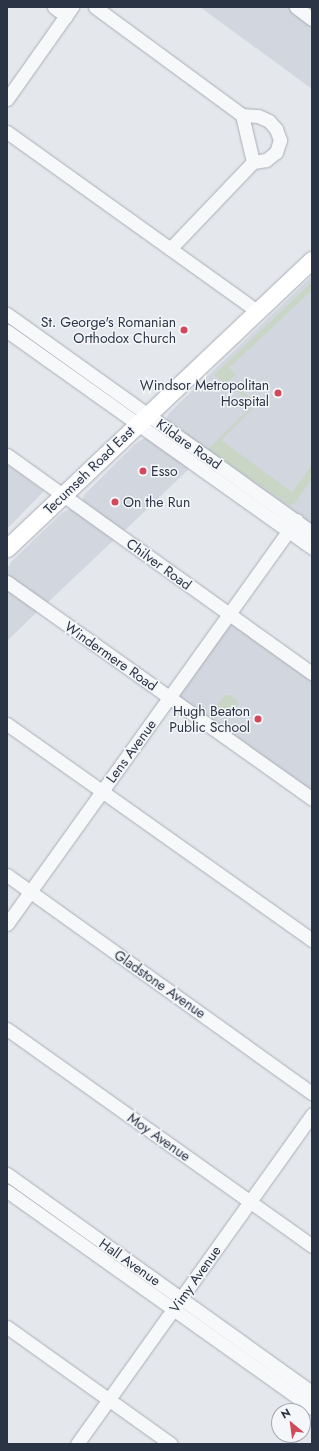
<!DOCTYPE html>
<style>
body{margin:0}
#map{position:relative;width:319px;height:1451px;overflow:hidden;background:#e4e7ec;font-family:Jost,sans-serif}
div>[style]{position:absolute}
.built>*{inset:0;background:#d2d6de}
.green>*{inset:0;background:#c9d6c5}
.roads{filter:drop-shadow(0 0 1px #a9aeb7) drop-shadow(0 0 1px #a9aeb7)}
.minor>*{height:13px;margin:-6.5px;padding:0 6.5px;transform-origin:6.5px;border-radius:6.5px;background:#f7f8fa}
.major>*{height:17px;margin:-8.5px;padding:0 8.5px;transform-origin:8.5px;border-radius:8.5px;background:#fff}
.dots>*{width:11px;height:11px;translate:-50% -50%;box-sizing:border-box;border:2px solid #f4f6f9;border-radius:50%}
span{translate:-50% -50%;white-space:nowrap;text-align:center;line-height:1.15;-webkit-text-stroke:3px #f4f6f9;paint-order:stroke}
.poi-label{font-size:14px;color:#2b3445}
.right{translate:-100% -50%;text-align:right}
.left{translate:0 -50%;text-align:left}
.street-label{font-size:14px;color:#2b3445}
.frame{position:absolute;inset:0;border:8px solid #2b3445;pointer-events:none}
.north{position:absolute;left:271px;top:1403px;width:40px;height:40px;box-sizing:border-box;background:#f4f6f9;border:1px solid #a4a8b1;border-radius:50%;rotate:331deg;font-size:11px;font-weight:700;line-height:16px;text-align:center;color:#2b3445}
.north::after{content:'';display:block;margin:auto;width:14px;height:18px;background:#d1495b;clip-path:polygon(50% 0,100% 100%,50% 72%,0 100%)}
</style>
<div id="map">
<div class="built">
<div style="clip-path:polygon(200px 7px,312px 7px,312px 89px)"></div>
<div style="clip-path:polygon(312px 276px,312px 526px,166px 420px,169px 413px)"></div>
<div style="clip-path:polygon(146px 437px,191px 467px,122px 533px,82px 502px,84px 495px,135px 444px)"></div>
<div style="clip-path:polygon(7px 464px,44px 491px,7px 529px)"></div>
<div style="clip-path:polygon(70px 509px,79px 513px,115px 539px,46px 604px,10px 579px,7px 574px,7px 569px,11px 562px,62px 513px)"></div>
<div style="clip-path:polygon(7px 589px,38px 611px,7px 641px)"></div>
<div style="clip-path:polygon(231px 624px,240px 628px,312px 679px,312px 795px,180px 701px,177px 693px,221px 632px)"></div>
</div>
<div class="green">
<div style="clip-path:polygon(312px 282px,312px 290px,229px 368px,236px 374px,228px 382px,258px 403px,221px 440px,292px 492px,312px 465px,312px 479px,294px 504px,289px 505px,208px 449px,254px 404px,214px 375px)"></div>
<div style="clip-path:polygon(225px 695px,230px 695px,237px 700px,238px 705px,230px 717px,218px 709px,217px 705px)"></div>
</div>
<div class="roads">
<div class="minor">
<div style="left:54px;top:7px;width:15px;rotate:37deg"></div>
<div style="left:95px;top:7px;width:182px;rotate:36.3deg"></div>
<div style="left:242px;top:115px;width:48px;rotate:76.8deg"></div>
<div style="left:253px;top:162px;width:120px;rotate:133.7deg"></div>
<div style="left:296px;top:7px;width:20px;rotate:37deg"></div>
<div style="left:7px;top:99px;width:113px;rotate:-54.8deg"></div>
<div style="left:242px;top:115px;width:16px;rotate:4deg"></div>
<div style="left:258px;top:116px;width:12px;rotate:24deg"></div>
<div style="left:269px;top:121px;width:11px;rotate:49deg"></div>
<div style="left:276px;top:129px;width:12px;rotate:70deg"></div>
<div style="left:280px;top:140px;width:13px;rotate:108deg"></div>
<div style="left:276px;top:152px;width:13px;rotate:141deg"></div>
<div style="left:266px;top:160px;width:13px;rotate:171deg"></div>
<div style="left:7px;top:132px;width:307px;rotate:35.6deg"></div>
<div style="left:7px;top:314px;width:375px;rotate:35.6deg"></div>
<div style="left:7px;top:331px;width:374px;rotate:35.4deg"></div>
<div style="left:7px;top:455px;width:375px;rotate:35.6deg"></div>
<div style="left:7px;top:582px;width:374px;rotate:35.4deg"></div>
<div style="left:7px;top:724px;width:374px;rotate:35.3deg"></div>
<div style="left:7px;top:875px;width:375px;rotate:35.6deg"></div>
<div style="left:7px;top:924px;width:497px;rotate:-54.4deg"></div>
<div style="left:7px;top:1029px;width:374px;rotate:35.4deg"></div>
<div style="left:7px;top:1174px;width:375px;rotate:35.6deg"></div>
<div style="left:7px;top:1191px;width:374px;rotate:35.4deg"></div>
<div style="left:7px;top:1327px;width:201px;rotate:35.5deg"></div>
<div style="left:77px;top:1444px;width:405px;rotate:-54.5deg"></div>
</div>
<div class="major">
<div style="left:7px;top:548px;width:419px;rotate:-43.4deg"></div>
</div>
</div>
<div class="dots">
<div style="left:184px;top:330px;background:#d1495b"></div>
<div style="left:278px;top:393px;background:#d1495b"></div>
<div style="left:143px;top:471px;background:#d1495b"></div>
<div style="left:115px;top:502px;background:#d1495b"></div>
<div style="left:258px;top:719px;background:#d1495b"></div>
</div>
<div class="poi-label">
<span class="right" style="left:176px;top:330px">St. George's Romanian<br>Orthodox Church</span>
<span class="right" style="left:269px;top:393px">Windsor Metropolitan<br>Hospital</span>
<span class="left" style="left:151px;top:471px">Esso</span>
<span class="left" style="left:123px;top:502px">On the Run</span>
<span class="right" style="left:250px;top:719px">Hugh Beaton<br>Public School</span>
</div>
<div class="street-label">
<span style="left:189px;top:444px;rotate:35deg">Kildare Road</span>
<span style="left:89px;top:470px;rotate:-44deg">Tecumseh Road East</span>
<span style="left:159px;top:564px;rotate:36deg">Chilver Road</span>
<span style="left:111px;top:656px;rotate:35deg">Windermere Road</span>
<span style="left:131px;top:751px;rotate:-54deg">Lens Avenue</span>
<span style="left:160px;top:984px;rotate:35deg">Gladstone Avenue</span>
<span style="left:159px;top:1137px;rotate:35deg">Moy Avenue</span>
<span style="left:130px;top:1262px;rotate:35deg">Hall Avenue</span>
<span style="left:195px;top:1279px;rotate:-55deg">Vimy Avenue</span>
</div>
<div class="frame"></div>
<div class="north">N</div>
</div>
